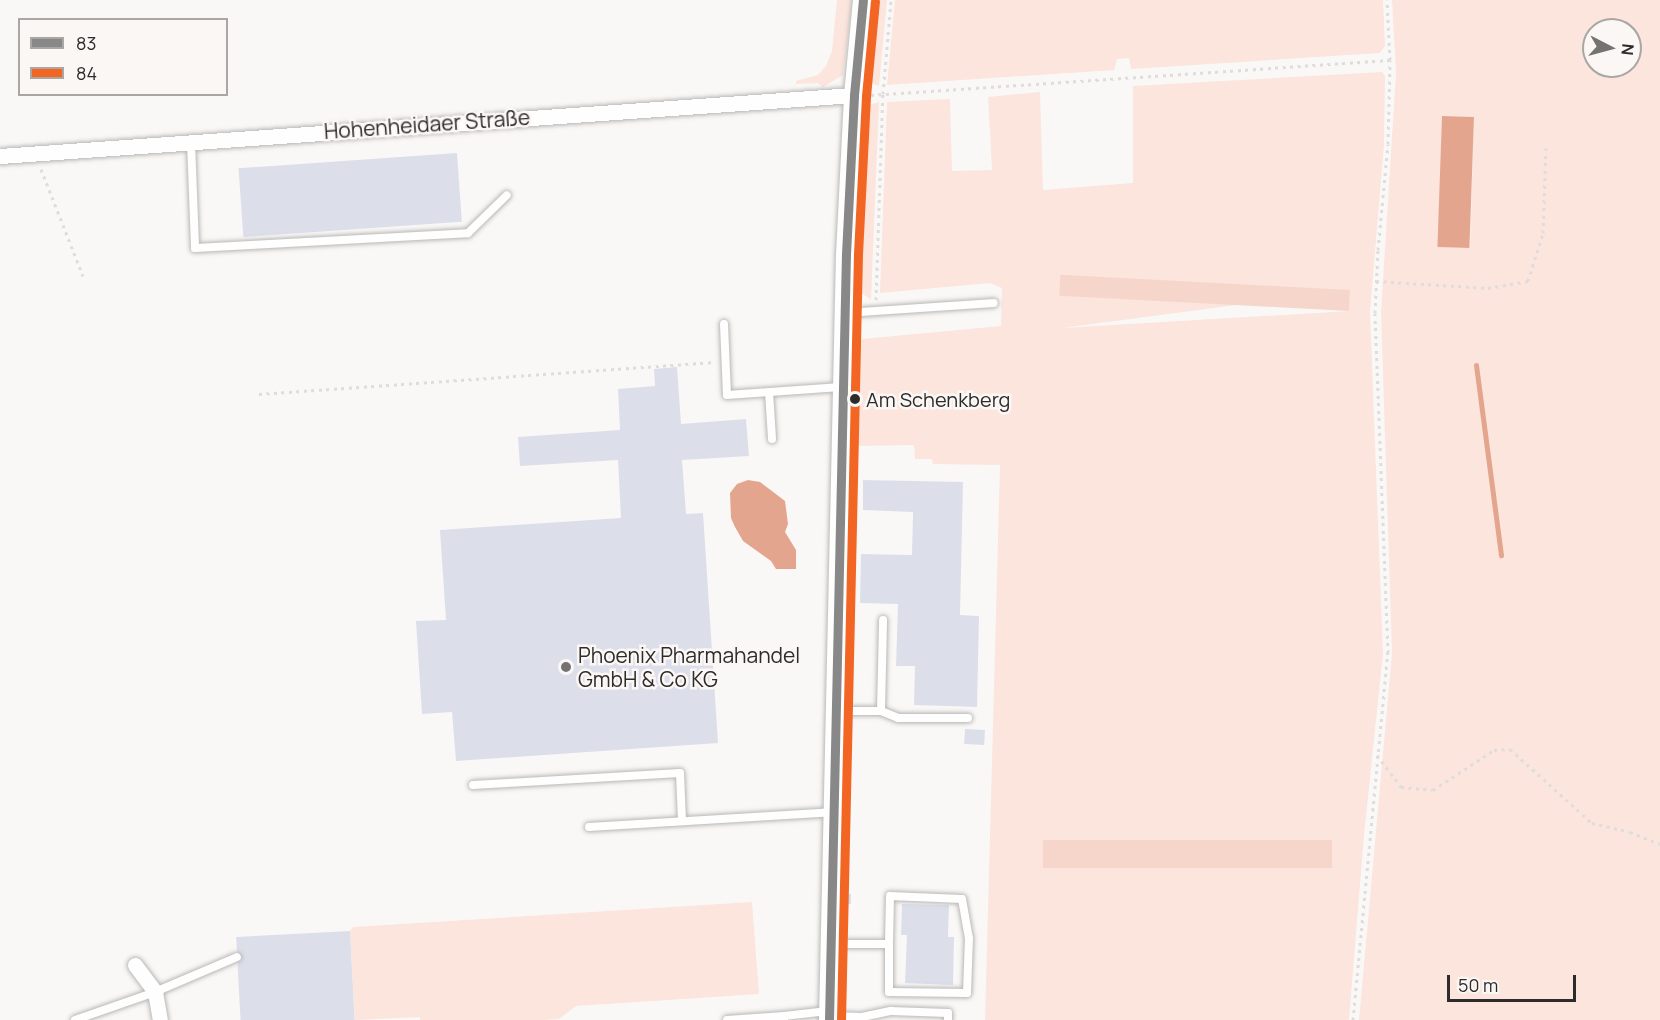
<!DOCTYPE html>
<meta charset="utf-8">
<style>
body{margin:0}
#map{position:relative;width:1660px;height:1020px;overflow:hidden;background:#faf8f6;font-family:Manrope,sans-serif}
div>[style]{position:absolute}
.green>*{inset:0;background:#fbe5dd}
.forest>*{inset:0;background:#f6d6ca;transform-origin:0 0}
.water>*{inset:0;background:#e4a58e;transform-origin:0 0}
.stream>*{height:5px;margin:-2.5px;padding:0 2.5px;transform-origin:2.5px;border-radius:2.5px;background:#e4a58e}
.building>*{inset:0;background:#dcdfea;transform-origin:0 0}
.path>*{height:3px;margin-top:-1.5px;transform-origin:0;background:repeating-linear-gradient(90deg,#dedddc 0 3px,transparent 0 7.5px)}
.roads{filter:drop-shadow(0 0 2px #b9b8b6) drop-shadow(0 0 2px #b9b8b6)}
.lane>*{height:8px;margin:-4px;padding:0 4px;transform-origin:4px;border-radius:4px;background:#fefefe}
.street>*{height:15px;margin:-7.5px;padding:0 7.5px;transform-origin:7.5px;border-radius:7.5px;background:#fefefe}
.secondary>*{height:21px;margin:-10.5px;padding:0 10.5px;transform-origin:10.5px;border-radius:10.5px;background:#fefefe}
.bus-1>*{height:9px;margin:-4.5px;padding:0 4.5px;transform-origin:4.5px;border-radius:4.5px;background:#888}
.bus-2>*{height:9px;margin:-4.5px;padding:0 4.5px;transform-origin:4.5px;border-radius:4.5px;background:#f26522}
.dots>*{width:16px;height:16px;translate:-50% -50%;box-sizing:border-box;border:3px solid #fbf7f5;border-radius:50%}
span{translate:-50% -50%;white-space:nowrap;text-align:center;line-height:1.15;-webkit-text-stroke:5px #fbf7f5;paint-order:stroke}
.bus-label{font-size:20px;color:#2e2c2b}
.left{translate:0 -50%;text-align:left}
.street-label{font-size:21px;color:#2e2c2b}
.poi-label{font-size:21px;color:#2e2c2b}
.legend{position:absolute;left:18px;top:18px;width:210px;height:78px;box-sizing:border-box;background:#fbf7f5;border:2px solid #a9a6a4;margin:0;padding:8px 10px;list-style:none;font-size:18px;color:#2e2c2b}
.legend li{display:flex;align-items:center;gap:12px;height:30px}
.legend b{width:30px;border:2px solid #a9a6a4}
.north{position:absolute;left:1582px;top:18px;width:60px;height:60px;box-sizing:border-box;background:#fbf7f5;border:2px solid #a9a6a4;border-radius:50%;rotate:96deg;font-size:16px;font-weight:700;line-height:24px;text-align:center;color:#2e2c2b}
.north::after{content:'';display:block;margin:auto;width:21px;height:27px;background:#757372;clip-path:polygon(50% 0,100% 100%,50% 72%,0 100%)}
.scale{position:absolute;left:1447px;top:975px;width:129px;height:27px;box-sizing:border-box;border:3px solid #2e2c2b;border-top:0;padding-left:8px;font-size:18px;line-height:21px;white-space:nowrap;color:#2e2c2b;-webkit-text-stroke:4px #fbf7f5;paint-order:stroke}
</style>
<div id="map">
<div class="green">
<div style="clip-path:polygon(837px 0,852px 0,843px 75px,823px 87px,818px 83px,796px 84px,796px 81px,818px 75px,826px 66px,832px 51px)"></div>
<div style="clip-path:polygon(872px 0,887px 0,879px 86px,868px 82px,865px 75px)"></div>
<div style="clip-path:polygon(895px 0,1383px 0,1385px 46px,1380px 53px,1131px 69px,1129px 58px,1117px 59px,1114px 70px,887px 85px)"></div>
<div style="clip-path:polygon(evenodd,1392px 0,1660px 0,1660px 1020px,1359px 1020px,1392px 653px,1381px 312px,1396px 73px,1392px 0,1594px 30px,1630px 30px,1630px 66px,1594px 66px,1594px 30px,1392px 0,1442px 116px,1474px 117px,1470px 248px,1439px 247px,1442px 116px)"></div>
<div style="clip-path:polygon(evenodd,1382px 72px,1385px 76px,1384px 144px,1370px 312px,1383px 654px,1364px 835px,1349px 1020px,985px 1020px,1000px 465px,933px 464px,932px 459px,915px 459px,914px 445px,854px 446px,857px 350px,862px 339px,1001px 326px,1002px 288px,990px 283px,880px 293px,887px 102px,950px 99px,952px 171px,992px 170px,988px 97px,1040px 92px,1043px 190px,1133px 183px,1133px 86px,1382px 72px,1349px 290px,1349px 311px,1062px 328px,1349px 290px)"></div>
<div style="clip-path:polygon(879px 102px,871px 300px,862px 293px,854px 276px,861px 116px,866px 106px)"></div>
<div style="clip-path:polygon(752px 902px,759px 994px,576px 1006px,559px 1019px,543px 1020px,420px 1020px,420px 1017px,355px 1020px,350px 931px,353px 927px)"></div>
</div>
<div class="forest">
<div style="left:1350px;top:290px;width:21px;height:290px;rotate:93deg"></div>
<div style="left:1332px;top:840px;width:28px;height:289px;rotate:90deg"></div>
</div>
<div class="water">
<div style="left:1442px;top:116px;width:32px;height:131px;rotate:2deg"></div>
<div style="clip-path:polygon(748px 480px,760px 482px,785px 501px,788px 524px,785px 532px,796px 550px,796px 569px,776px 569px,771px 561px,743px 541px,735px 527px,731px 518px,730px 493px,737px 484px)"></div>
</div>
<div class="stream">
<div style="left:1476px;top:365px;width:192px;rotate:82.5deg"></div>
</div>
<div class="building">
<div style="left:457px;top:153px;width:69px;height:219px;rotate:86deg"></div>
<div style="clip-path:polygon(677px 367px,681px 424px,746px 419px,749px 456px,682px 460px,686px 514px,703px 513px,718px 743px,456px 761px,452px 712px,422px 714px,416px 621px,446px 620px,440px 530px,621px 518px,618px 460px,520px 466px,518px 437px,620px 430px,618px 389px,655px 386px,654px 369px)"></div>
<div style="clip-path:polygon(863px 480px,963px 482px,960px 615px,979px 616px,977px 707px,914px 705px,915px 666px,896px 666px,898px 604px,860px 603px,861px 554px,912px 555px,913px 512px,863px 510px)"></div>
<div style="left:965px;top:729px;width:20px;height:15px;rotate:3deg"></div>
<div style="left:845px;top:894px;width:6px;height:10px"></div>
<div style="clip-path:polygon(902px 904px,949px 905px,948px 937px,954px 937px,953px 985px,905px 983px,907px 935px,901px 935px)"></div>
<div style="left:350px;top:931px;width:89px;height:114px;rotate:87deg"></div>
</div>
<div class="path">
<div style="left:871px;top:95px;width:520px;rotate:-3.86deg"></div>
<div style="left:41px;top:169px;width:115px;rotate:68.6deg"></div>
<div style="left:1376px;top:281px;width:112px;rotate:3.6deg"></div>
<div style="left:1488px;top:288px;width:41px;rotate:-9.9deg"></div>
<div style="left:1528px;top:281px;width:50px;rotate:-72.6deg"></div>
<div style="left:1543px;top:233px;width:85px;rotate:-88deg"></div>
<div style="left:876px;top:300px;width:206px;rotate:-88.1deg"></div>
<div style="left:883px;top:94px;width:94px;rotate:-85.1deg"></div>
<div style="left:259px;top:394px;width:457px;rotate:-4deg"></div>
<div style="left:1377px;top:755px;width:40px;rotate:53deg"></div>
<div style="left:1401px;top:787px;width:32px;rotate:5deg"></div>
<div style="left:1433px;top:790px;width:73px;rotate:-33.3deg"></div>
<div style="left:1494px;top:750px;width:16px;rotate:-4deg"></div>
<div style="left:1510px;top:749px;width:110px;rotate:42.1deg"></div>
<div style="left:1592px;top:823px;width:39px;rotate:13deg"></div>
<div style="left:1630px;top:832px;width:32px;rotate:22deg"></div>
<div style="left:1353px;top:1020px;width:369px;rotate:-84.6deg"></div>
<div style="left:1388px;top:653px;width:340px;rotate:-92.2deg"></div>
<div style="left:1375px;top:313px;width:63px;rotate:-87.3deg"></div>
<div style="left:1378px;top:250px;width:106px;rotate:-84.6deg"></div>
<div style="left:1388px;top:144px;width:84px;rotate:-88.6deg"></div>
<div style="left:1390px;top:60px;width:60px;rotate:-92.9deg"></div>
</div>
<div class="roads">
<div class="lane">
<div style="left:191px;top:142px;width:106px;rotate:87.8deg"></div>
<div style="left:195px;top:248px;width:273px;rotate:-3.1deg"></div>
<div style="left:468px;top:233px;width:54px;rotate:-44.3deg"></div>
<div style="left:846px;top:313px;width:148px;rotate:-3.9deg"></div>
<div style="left:724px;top:324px;width:71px;rotate:87.6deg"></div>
<div style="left:727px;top:395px;width:114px;rotate:-4deg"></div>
<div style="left:769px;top:392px;width:47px;rotate:86.3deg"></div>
<div style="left:837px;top:711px;width:44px"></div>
<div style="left:881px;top:711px;width:91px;rotate:-88.7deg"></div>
<div style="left:881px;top:711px;width:18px;rotate:22deg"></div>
<div style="left:898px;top:718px;width:70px"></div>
<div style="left:473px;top:785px;width:207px;rotate:-3.3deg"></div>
<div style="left:680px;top:773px;width:48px;rotate:87.6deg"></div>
<div style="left:589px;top:827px;width:243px;rotate:-3.5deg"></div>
<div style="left:832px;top:944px;width:57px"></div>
<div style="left:889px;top:944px;width:48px;rotate:-88.8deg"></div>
<div style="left:890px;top:896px;width:72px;rotate:2.4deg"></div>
<div style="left:962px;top:899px;width:40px;rotate:80deg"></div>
<div style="left:969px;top:938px;width:55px;rotate:92.1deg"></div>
<div style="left:967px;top:993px;width:78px;rotate:-179.3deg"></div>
<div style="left:889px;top:992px;width:48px;rotate:-90deg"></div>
<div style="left:830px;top:1016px;width:32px;rotate:2deg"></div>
<div style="left:862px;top:1017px;width:30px;rotate:-12deg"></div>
<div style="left:891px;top:1011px;width:57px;rotate:2deg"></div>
<div style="left:948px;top:1013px;width:7px;rotate:90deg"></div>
<div style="left:75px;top:1020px;width:85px;rotate:-19.3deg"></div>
<div style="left:155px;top:992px;width:89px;rotate:-23.1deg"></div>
<div style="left:727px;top:1020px;width:57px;rotate:-4deg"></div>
<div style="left:784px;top:1020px;width:4px;rotate:-90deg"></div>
<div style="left:784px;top:1016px;width:44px;rotate:-6.5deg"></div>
</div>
<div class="street">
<div style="left:0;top:156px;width:856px;rotate:-4.09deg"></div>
<div style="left:135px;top:965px;width:34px;rotate:53deg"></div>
<div style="left:155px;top:992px;width:28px;rotate:80deg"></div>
</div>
<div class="secondary">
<div style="left:829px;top:1020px;width:766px;rotate:-88.73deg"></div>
<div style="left:846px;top:254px;width:159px;rotate:-87.1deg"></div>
<div style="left:854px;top:95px;width:95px;rotate:-84.6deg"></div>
</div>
</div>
<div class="bus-1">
<div style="left:829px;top:1020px;width:766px;rotate:-88.73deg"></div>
<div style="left:846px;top:254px;width:159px;rotate:-87.1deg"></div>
<div style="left:854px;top:95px;width:95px;rotate:-84.6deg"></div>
</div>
<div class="bus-2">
<div style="left:841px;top:1020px;width:766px;rotate:-88.73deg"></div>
<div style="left:858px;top:254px;width:158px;rotate:-87.1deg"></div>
<div style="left:866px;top:96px;width:95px;rotate:-84.6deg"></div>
</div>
<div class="dots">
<div style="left:855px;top:399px;background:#2e2c2b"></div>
<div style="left:566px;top:667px;background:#757372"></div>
</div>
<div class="bus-label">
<span class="left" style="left:866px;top:399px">Am Schenkberg</span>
</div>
<div class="street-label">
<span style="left:427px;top:124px;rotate:-4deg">Hohenheidaer Straße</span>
</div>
<div class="poi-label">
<span class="left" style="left:578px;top:667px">Phoenix Pharmahandel<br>GmbH &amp; Co KG</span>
</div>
<ul class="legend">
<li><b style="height:8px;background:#888"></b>83</li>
<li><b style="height:8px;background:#f26522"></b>84</li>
</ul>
<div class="north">N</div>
<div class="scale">50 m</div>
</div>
